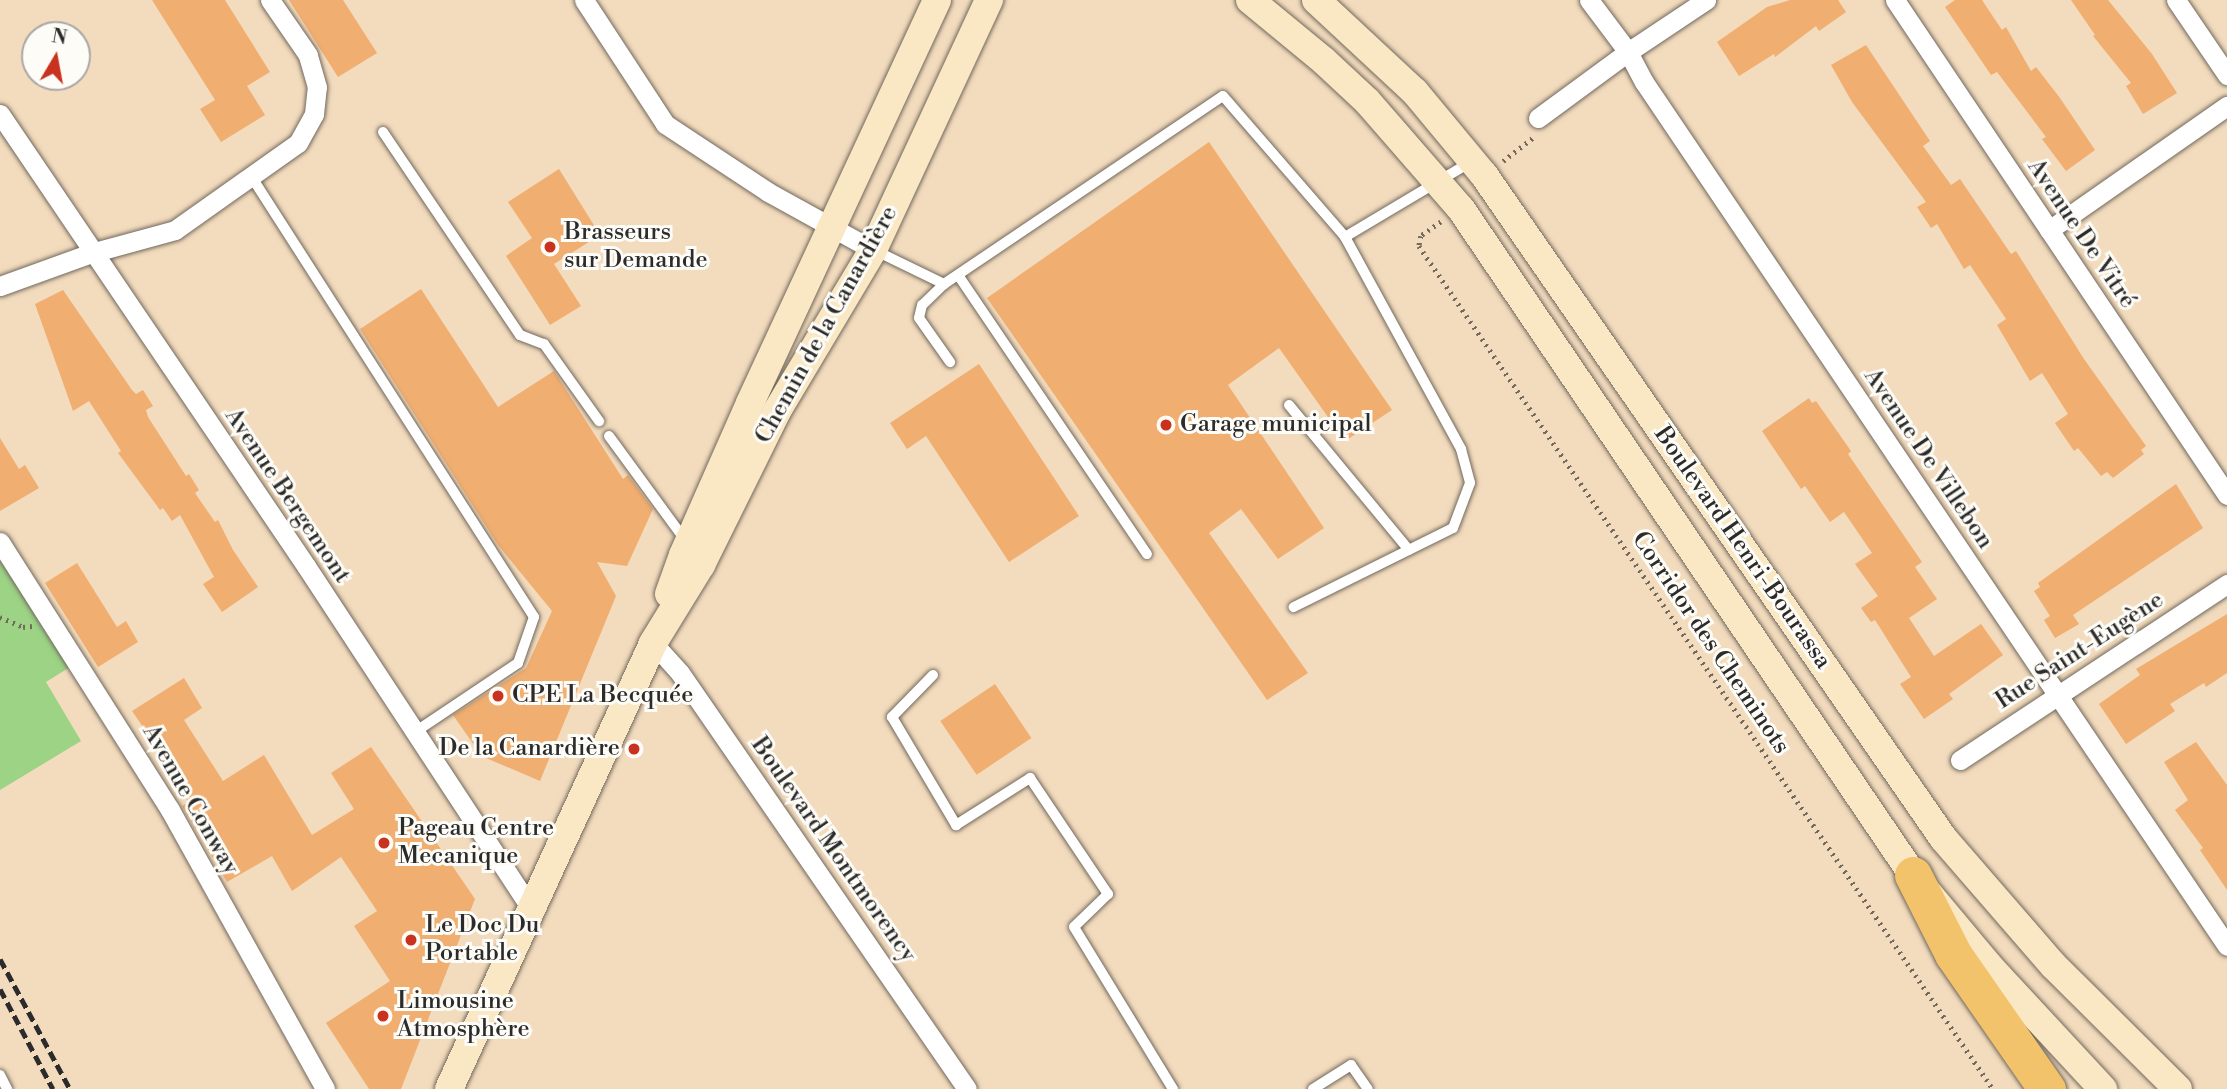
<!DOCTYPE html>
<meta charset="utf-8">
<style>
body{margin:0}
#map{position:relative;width:2227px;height:1089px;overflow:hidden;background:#f3dbbd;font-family:"Libre Bodoni",serif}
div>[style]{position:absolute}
.green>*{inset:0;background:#9cd385}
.building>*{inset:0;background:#f0ae71;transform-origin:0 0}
.path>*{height:4.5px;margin-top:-2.25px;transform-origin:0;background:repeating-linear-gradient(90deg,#71695e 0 2px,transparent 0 7px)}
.roads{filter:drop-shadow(0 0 2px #71695e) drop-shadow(0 0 2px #71695e)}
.lane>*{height:10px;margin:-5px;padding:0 5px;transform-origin:5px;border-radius:5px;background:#fff}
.street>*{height:19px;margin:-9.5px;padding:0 9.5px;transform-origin:9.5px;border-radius:9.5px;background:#fff}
.secondary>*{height:28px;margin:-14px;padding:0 14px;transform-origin:14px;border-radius:14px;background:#fae7c3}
.highway>*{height:37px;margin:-18.5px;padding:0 18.5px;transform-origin:18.5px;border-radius:18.5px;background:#f2c36a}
.rail>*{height:5px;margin-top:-2.5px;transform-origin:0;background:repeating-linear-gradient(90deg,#2b2b2b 0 10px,transparent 0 15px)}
.dots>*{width:19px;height:19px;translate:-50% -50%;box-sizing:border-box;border:4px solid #fdfcf7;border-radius:50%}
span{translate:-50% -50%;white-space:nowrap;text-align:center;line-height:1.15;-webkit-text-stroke:6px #fdfcf7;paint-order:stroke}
.poi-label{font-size:24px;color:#2b2b2b}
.left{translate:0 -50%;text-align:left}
.right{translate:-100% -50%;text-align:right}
.street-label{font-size:24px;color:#2b2b2b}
.north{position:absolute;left:21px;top:21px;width:70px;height:70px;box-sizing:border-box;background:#fdfcf7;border:2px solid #a9a8a5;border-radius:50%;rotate:10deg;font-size:19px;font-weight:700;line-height:28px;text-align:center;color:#2b2b2b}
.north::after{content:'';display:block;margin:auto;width:24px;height:32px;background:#c8321e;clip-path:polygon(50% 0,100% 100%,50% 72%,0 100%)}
</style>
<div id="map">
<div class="green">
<div style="clip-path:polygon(0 542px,78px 662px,46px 682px,81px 741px,0 790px)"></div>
</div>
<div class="building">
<div style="clip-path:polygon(152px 0,225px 0,270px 72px,247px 86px,265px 115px,221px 142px,200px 109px,215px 100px)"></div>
<div style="clip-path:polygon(289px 0,343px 0,377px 53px,338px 77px)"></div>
<div style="clip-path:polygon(1790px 0,1838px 0,1846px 12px,1819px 31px,1816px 26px,1775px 57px,1774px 54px,1739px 76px,1717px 42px,1767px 7px)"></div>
<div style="clip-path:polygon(1955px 0,1982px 0,2002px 30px,2006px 27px,2031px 71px,2036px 67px,2060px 98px,2095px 150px,2066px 171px,2042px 139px,2046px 137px,1997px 72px,1991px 75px,1945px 7px)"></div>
<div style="clip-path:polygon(2071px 0,2108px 0,2152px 54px,2177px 93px,2143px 114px,2126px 86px,2131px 83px,2093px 36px,2095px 35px)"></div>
<div style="clip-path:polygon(1866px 45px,1930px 141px,1923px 146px,1951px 185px,1960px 179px,2011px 254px,2016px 251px,2084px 359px,2146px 446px,2141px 450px,2144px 454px,2113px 478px,2107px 472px,2101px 476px,2078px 448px,2074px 451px,2055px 423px,2068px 414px,2042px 373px,2030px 381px,1997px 325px,2006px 319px,1970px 265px,1964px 269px,1937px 224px,1931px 228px,1917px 207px,1926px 202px,1852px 102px,1831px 65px)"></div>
<div style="clip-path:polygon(1209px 142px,1392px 410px,1345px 441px,1279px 348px,1228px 385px,1324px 528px,1278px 559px,1241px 509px,1209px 533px,1308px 673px,1267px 700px,987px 298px)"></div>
<div style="clip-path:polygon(559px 169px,600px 235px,554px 264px,581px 306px,550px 325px,506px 256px,532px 238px,508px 202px)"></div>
<div style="clip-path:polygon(421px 289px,498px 407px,554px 371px,623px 479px,628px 475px,653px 509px,627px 566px,597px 562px,616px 596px,540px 781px,486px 758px,489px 752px,474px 745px,453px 715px,526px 668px,552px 611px,498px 545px,360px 329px)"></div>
<div style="clip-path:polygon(63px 290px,132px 390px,136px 394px,143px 390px,153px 406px,146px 410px,148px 417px,186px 476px,189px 474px,199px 490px,195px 493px,215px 522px,218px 520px,233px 550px,258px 587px,222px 612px,203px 584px,214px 577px,180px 515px,172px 521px,163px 508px,160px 510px,118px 453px,121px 451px,89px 401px,73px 411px,35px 304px)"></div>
<div style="clip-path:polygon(979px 364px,1079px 516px,1009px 562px,926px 436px,907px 449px,890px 423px)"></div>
<div style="clip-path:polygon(1809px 398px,1812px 403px,1816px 401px,1851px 451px,1848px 454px,1922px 562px,1915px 567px,1937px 599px,1909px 618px,1934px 656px,1981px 624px,2003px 655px,1949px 694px,1953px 699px,1924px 719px,1900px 684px,1911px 677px,1875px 620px,1871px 622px,1861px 608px,1878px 596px,1855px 564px,1872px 553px,1844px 512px,1830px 522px,1805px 486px,1801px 489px,1762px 431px)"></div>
<div style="clip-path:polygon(0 438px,19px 469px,25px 465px,39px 488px,0 511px)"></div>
<div style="clip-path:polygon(2176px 484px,2203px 528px,2073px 615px,2079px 624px,2055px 638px,2044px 620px,2050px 616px,2034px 591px,2040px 587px,2038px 583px)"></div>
<div style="clip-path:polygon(77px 563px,117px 627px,126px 621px,138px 642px,98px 667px,45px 583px)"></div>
<div style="clip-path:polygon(2227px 614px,2227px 673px,2206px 687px,2204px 683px,2170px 704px,2175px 711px,2126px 744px,2099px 704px,2140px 675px,2136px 669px)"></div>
<div style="clip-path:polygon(184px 678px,202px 708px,184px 720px,223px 781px,264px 755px,312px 835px,354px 809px,331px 773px,371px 747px,475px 899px,401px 1089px,369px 1089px,326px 1023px,390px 981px,354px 926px,377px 911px,341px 857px,292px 891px,272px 856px,227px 882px,182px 806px,188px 802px,161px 758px,163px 756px,132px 711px)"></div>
<div style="left:995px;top:684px;width:65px;height:66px;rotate:56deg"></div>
<div style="clip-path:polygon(2196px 742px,2227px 785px,2227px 890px,2200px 850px,2203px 848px,2175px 810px,2188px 800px,2164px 762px)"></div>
</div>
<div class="path">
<div style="left:1503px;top:161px;width:39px;rotate:-38deg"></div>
<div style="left:1441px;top:222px;width:24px;rotate:145deg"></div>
<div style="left:1421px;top:236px;width:10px;rotate:101deg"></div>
<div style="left:1419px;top:246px;width:1020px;rotate:55.75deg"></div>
<div style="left:0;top:617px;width:25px;rotate:23deg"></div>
<div style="left:23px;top:627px;width:9px;rotate:-6deg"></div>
</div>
<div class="roads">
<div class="lane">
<div style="left:383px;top:132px;width:245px;rotate:56deg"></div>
<div style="left:520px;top:335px;width:26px;rotate:21deg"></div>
<div style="left:544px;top:344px;width:95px;rotate:54.5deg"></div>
<div style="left:251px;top:176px;width:524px;rotate:57.31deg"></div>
<div style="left:534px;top:617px;width:49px;rotate:109.2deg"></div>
<div style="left:518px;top:663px;width:124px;rotate:146.2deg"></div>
<div style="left:1345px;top:237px;width:147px;rotate:-30.8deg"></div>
<div style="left:874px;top:250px;width:78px;rotate:25.9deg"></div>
<div style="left:944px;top:284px;width:336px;rotate:-34deg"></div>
<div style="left:1223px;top:96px;width:186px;rotate:49.1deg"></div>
<div style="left:1345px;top:237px;width:242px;rotate:61.3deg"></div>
<div style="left:1461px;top:449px;width:35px;rotate:75deg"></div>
<div style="left:1470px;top:483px;width:48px;rotate:110.7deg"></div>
<div style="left:1453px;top:528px;width:178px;rotate:153.6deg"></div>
<div style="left:958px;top:275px;width:337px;rotate:55.9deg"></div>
<div style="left:944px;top:284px;width:30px;rotate:136deg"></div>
<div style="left:922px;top:305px;width:13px;rotate:103deg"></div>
<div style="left:919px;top:318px;width:54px;rotate:54.8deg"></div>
<div style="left:1289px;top:405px;width:188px;rotate:50.4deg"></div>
<div style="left:609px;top:436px;width:129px;rotate:53.8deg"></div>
<div style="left:933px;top:675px;width:59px;rotate:134.3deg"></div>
<div style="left:892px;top:717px;width:126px;rotate:59.3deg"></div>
<div style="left:956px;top:825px;width:88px;rotate:-32.4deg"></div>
<div style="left:1030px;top:778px;width:140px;rotate:56.1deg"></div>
<div style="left:1108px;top:894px;width:47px;rotate:135.9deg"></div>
<div style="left:1074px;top:927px;width:190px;rotate:58.6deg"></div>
<div style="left:0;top:1075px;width:16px;rotate:63deg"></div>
<div style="left:1313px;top:1089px;width:45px;rotate:-32.3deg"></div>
<div style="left:1351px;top:1065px;width:29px;rotate:55deg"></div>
</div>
<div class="street">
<div style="left:584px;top:0;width:148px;rotate:56.8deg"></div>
<div style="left:665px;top:124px;width:123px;rotate:33.4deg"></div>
<div style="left:768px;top:192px;width:120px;rotate:28.9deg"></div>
<div style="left:1589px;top:0;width:65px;rotate:53.1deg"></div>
<div style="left:1628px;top:52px;width:34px;rotate:62deg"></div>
<div style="left:1644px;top:82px;width:1042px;rotate:55.99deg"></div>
<div style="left:1895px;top:0;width:596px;rotate:56.15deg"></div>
<div style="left:2176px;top:0;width:91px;rotate:55.8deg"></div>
<div style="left:0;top:114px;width:546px;rotate:55.9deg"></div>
<div style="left:306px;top:566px;width:408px;rotate:56.7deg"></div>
<div style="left:1538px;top:118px;width:112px;rotate:-36.3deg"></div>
<div style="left:1628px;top:52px;width:94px;rotate:-33.7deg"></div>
<div style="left:2049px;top:230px;width:217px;rotate:-34.9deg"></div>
<div style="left:0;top:286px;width:97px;rotate:-19.9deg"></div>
<div style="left:91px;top:253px;width:87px;rotate:-15.3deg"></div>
<div style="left:175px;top:230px;width:151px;rotate:-35.3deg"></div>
<div style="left:298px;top:143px;width:33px;rotate:-61deg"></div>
<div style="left:314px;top:114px;width:27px;rotate:-84deg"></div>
<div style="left:317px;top:87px;width:33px;rotate:-106deg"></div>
<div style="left:308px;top:55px;width:67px;rotate:-124.6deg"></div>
<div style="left:0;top:542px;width:317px;rotate:57.6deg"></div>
<div style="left:170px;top:810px;width:319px;rotate:60.9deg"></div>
<div style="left:653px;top:643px;width:40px;rotate:48deg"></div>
<div style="left:680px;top:673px;width:505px;rotate:55.4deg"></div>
<div style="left:1960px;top:760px;width:320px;rotate:-33.4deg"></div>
</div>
<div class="secondary">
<div style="left:1250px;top:0;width:96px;rotate:39.5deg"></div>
<div style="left:1324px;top:61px;width:59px;rotate:42.9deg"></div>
<div style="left:1367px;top:101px;width:143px;rotate:49deg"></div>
<div style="left:1461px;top:209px;width:805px;rotate:55.84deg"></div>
<div style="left:1913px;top:875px;width:119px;rotate:50.1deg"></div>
<div style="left:1989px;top:966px;width:168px;rotate:47.2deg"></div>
<div style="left:1316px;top:0;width:135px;rotate:42.9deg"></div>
<div style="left:1415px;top:92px;width:108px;rotate:50.3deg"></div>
<div style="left:1484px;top:175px;width:806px;rotate:55.3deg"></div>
<div style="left:1943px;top:838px;width:168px;rotate:49.1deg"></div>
<div style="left:2053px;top:965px;width:176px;rotate:44.8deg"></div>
<div style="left:669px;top:594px;width:41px;rotate:-70.3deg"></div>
<div style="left:683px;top:555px;width:166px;rotate:-66.2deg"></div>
<div style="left:750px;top:403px;width:444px;rotate:-65.1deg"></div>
<div style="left:449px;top:1089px;width:490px;rotate:-65.4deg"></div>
<div style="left:653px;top:643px;width:92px;rotate:-58.4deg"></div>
<div style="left:701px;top:565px;width:172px;rotate:-63.7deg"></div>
<div style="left:777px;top:411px;width:187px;rotate:-59.2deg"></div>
<div style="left:873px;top:250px;width:276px;rotate:-65.1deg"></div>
</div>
<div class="highway">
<div style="left:1913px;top:875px;width:89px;rotate:63.1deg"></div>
<div style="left:1953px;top:954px;width:165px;rotate:55.2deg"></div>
</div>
</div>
<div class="rail">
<div style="left:0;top:959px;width:148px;rotate:61.7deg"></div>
<div style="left:0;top:989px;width:113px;rotate:62.1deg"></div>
</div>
<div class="dots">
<div style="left:550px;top:247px;background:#c8321e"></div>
<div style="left:1166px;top:425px;background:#c8321e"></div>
<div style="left:498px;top:696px;background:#c8321e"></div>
<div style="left:634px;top:749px;background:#c8321e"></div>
<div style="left:384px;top:843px;background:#c8321e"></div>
<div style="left:411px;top:940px;background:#c8321e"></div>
<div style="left:383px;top:1016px;background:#c8321e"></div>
</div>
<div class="poi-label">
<span class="left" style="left:564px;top:247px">Brasseurs<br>sur Demande</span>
<span class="left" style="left:1180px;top:425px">Garage municipal</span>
<span class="left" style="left:512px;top:696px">CPE La Becquée</span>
<span class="right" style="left:620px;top:749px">De la Canardière</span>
<span class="left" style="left:398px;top:843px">Pageau Centre<br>Mecanique</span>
<span class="left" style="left:425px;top:940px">Le Doc Du<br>Portable</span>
<span class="left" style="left:397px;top:1016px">Limousine<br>Atmosphère</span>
</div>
<div class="street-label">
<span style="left:2081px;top:234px;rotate:56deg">Avenue De Vitré</span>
<span style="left:827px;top:325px;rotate:-61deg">Chemin de la Canardière</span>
<span style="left:1928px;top:459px;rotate:56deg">Avenue De Villebon</span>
<span style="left:287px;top:496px;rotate:56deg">Avenue Bergemont</span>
<span style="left:1742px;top:548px;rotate:55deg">Boulevard Henri-Bourassa</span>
<span style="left:1710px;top:643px;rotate:56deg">Corridor des Cheminots</span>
<span style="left:2080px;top:651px;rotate:-33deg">Rue Saint-Eugène</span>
<span style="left:190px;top:800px;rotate:60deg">Avenue Conway</span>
<span style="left:833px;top:850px;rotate:55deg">Boulevard Montmorency</span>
</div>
<div class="north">N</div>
</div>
